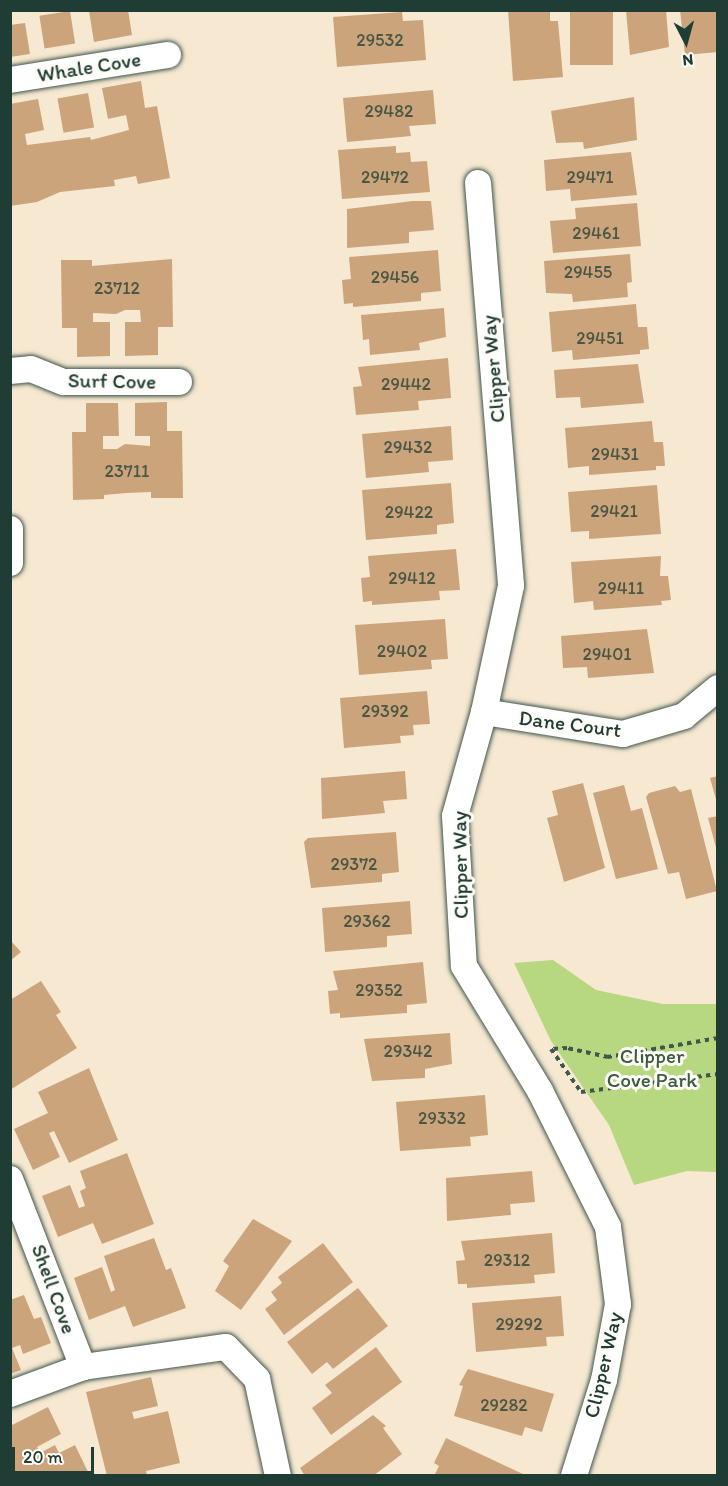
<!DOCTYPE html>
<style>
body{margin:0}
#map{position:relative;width:728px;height:1486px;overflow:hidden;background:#f6e8d1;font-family:Itim,sans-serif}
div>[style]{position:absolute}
.green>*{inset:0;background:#b7d880}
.building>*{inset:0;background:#cca47b;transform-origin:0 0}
.path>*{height:4px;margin-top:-2px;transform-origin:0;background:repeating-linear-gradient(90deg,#3f574c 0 4.5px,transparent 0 9px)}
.roads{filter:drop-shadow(0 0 2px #3f574c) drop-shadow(0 0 2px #3f574c)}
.street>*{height:26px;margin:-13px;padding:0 13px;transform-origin:13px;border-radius:13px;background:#fff}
span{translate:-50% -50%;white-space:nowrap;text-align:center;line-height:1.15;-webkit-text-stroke:6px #fdfcf7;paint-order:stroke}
.number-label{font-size:18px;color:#4a5746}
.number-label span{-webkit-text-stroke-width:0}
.street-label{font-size:21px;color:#1f3d34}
.park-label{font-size:21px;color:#3d5c43}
.frame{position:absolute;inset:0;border:12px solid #1f3d34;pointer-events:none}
.north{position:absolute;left:656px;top:12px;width:60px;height:60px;-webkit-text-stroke:4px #fdfcf7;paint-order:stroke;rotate:174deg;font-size:16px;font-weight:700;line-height:24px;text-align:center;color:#1f3d34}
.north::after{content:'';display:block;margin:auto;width:21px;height:27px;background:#1f3d34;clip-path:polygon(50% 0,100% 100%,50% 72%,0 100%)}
.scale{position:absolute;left:12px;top:1447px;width:82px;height:27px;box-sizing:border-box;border:3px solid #1f3d34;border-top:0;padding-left:8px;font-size:18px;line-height:21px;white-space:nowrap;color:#1f3d34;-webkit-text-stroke:4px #fdfcf7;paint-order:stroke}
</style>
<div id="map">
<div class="green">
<div style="clip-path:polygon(553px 960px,596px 990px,663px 1004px,717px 1004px,717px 1172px,687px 1171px,634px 1185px,609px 1125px,551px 1041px,514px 963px)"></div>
</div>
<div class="building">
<div style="clip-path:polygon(128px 10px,132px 35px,94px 42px,89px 11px)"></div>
<div style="clip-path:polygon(508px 10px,550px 10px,550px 21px,558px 21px,563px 77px,513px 81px)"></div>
<div style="left:570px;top:10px;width:43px;height:55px"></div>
<div style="clip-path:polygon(626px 10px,666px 10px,669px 47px,630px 55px)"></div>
<div style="clip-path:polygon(680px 10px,718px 10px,718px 52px,685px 55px)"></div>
<div style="left:70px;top:11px;width:33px;height:31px;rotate:81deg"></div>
<div style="clip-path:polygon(402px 12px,403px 21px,423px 20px,426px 60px,337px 67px,333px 17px)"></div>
<div style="clip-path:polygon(25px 23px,30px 54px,10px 57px,10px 25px)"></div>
<div style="clip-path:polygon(141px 81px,145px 108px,157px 106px,170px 178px,138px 184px,136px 176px,114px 180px,115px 186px,60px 192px,37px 202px,10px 206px,10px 104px,38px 99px,44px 130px,25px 134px,27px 145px,90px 137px,91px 140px,129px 130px,126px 115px,108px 119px,102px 88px)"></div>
<div style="clip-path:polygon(433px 90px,436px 124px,409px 126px,411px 136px,347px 142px,343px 98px)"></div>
<div style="left:88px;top:93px;width:35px;height:31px;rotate:80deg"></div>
<div style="clip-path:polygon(634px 97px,637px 140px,584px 149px,583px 142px,556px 143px,551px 111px)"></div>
<div style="clip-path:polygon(396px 146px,396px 153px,410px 152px,411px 162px,427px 161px,430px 192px,342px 199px,338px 150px)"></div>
<div style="clip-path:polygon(631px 152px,637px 195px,571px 201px,570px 189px,546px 191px,544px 160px)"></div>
<div style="clip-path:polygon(413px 201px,431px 201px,434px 230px,409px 232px,409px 243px,347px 248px,347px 209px)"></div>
<div style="clip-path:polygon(637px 203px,641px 246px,553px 253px,550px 221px,576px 219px,575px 208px)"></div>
<div style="clip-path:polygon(438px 250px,441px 291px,421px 293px,421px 301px,353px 307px,353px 303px,344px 304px,342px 280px,351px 279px,349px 257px)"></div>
<div style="clip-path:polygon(630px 254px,632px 282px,627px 283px,628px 297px,573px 302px,572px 294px,546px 293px,544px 261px)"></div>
<div style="clip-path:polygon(172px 259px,173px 327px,158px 327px,158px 355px,125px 356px,125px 322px,141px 322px,140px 310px,125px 310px,116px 314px,93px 313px,93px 322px,110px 322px,110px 356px,77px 357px,77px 328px,62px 328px,61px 260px,92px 260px,92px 266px)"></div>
<div style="clip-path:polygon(636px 304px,638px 327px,647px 327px,649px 349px,640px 350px,640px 354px,573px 360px,572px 350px,552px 352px,549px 312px)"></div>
<div style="clip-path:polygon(444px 308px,446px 337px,419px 343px,420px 350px,370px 355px,369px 339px,363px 340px,361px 315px)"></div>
<div style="clip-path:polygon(448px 358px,451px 398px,418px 401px,419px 410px,356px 415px,353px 387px,362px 386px,358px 367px)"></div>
<div style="clip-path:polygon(638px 364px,644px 403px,581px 408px,580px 397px,556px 398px,554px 370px)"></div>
<div style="clip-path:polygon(167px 402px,167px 431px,182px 431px,183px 498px,151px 498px,151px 492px,126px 493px,104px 495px,104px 499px,73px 500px,72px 432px,86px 432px,86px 403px,118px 403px,119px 436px,103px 436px,103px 449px,117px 449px,125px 444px,150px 446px,150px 436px,135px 436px,135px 403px)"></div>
<div style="clip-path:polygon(652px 421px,654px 442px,663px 442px,665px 466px,656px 466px,656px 470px,589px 475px,589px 466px,568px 468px,565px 428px)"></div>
<div style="clip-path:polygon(451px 426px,453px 460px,428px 462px,429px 472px,366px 478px,362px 434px)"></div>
<div style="clip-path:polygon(451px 483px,454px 523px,437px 525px,437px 534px,366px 540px,362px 490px)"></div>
<div style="clip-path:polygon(657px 485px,661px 534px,589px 539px,589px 531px,571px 532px,568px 492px)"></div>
<div style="clip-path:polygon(456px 549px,460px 590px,439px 591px,440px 600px,372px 605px,372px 601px,363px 602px,361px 578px,370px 577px,368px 556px)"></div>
<div style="clip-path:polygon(661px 556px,660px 576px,668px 576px,671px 600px,661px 601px,662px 605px,594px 610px,593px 601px,574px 603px,571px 562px)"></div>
<div style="clip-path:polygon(445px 619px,448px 659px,431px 660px,432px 669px,359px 675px,355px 625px)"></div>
<div style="clip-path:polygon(647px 629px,654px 673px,588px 678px,587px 667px,563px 668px,561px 636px)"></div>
<div style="clip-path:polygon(427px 691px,430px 724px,413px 725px,414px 735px,400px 736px,401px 743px,344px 748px,340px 698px)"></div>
<div style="clip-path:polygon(405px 771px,407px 799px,383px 801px,385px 813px,322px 819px,321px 778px)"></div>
<div style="clip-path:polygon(718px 776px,718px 803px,717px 803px,710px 778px)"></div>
<div style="clip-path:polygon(583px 783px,605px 868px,564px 882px,547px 818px,558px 815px,552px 791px)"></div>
<div style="clip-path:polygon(624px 785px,631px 811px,642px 808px,658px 869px,616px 879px,593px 793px)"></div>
<div style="clip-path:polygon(675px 786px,680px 792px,691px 789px,717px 891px,686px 899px,679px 872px,668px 874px,646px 797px,649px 793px)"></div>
<div style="clip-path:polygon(718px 816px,718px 850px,717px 851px,708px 818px)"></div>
<div style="clip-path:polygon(396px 832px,399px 872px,382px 874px,382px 882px,311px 888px,304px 842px,308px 838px)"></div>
<div style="clip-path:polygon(410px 901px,412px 934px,387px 936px,387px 947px,325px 952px,322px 908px)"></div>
<div style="clip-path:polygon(10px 940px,21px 952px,10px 961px)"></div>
<div style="clip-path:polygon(423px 962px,427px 1003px,407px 1005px,407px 1013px,340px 1018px,340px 1013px,330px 1014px,328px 991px,338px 990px,333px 971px)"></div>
<div style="clip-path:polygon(41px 981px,61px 1012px,56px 1015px,77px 1048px,10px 1090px,10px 1000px)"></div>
<div style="clip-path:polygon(450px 1033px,452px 1064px,425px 1069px,425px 1078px,372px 1081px,364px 1039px)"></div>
<div style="clip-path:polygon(89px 1068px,118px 1140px,69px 1163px,54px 1131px,49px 1133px,60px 1157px,33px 1170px,14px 1129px,48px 1113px,38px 1092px)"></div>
<div style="clip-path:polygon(485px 1095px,488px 1135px,470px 1137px,471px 1146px,400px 1151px,396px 1102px)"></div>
<div style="clip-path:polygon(127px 1153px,154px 1224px,102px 1244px,93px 1223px,58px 1237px,42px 1196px,70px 1185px,79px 1208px,85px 1206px,80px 1191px,86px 1188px,80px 1171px)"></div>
<div style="clip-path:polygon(532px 1171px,535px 1202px,510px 1204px,511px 1215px,447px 1221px,446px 1178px)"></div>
<div style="clip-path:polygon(253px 1219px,292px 1241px,241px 1310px,215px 1291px,229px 1266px,223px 1261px)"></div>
<div style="clip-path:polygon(552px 1233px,555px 1273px,534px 1275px,535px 1283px,467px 1288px,467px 1284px,458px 1284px,456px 1261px,465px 1260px,461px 1241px)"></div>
<div style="clip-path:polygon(154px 1238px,166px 1270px,171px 1268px,186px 1308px,133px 1327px,125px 1306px,89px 1320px,74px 1278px,102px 1267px,111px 1292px,115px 1290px,104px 1256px)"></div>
<div style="clip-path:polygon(323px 1243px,353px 1282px,284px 1335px,265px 1309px,277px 1300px,271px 1292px,282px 1283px,278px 1277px)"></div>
<div style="clip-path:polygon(358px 1288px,388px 1326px,333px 1369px,327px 1362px,312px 1374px,287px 1342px)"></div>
<div style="clip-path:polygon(24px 1295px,34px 1319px,41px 1317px,51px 1343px,23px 1354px,20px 1345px,12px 1348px,21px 1370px,10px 1374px,10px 1300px)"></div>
<div style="clip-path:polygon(561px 1296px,564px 1336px,546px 1337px,547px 1346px,476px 1352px,472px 1303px)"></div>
<div style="clip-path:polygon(376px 1347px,402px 1382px,331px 1435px,312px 1408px,332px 1393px,325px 1385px)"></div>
<div style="clip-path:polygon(468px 1369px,554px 1394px,542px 1432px,525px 1427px,522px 1436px,454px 1416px,463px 1386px,459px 1385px)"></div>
<div style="clip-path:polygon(151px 1377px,158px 1406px,132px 1412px,134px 1419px,168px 1411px,180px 1463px,146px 1471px,147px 1476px,107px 1476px,86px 1392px)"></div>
<div style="clip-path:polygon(48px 1407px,61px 1434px,37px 1447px,40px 1453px,55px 1445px,59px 1453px,75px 1445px,90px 1476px,10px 1476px,10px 1426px)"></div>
<div style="clip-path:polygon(373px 1415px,386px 1426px,383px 1428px,402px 1454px,373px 1476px,305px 1476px,300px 1468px)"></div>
<div style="clip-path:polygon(446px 1438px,523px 1474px,522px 1476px,434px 1476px,439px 1466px,434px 1463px)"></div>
</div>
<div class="path">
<div style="left:718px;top:1038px;width:112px;rotate:170.2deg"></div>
<div style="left:608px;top:1057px;width:42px;rotate:-167.6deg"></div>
<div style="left:567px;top:1048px;width:16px;rotate:176deg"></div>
<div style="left:551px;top:1049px;width:52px;rotate:55.1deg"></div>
<div style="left:581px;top:1092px;width:138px;rotate:-7.5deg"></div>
</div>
<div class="roads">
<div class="street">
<div style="left:10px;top:80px;width:160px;rotate:-9deg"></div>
<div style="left:478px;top:183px;width:404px;rotate:85.3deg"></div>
<div style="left:511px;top:586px;width:129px;rotate:102.1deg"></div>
<div style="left:484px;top:712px;width:108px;rotate:105.6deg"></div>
<div style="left:455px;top:816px;width:150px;rotate:86.6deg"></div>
<div style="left:464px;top:966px;width:146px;rotate:58.7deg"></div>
<div style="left:540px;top:1091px;width:152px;rotate:63.4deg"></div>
<div style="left:608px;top:1227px;width:78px;rotate:82.6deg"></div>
<div style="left:618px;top:1304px;width:77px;rotate:100.4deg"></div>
<div style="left:604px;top:1380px;width:101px;rotate:107.4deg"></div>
<div style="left:10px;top:371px;width:21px;rotate:-5deg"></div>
<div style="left:31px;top:369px;width:35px;rotate:22deg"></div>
<div style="left:64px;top:382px;width:115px"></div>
<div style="left:10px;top:529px;width:34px;rotate:90deg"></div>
<div style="left:484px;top:712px;width:141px;rotate:9deg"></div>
<div style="left:623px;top:734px;width:64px;rotate:-16.4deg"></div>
<div style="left:684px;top:716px;width:44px;rotate:-39.5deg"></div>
<div style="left:10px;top:1179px;width:202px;rotate:68.8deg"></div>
<div style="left:10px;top:1394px;width:78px;rotate:-20.3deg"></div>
<div style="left:83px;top:1367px;width:144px;rotate:-8deg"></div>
<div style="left:226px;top:1347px;width:45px;rotate:45.9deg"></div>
<div style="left:257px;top:1379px;width:99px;rotate:77.8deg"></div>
</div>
</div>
<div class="number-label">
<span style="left:380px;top:40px">29532</span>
<span style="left:389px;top:111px">29482</span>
<span style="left:385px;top:177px">29472</span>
<span style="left:590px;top:177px">29471</span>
<span style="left:596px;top:233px">29461</span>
<span style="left:588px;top:272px">29455</span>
<span style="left:395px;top:277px">29456</span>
<span style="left:117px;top:288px">23712</span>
<span style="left:600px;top:338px">29451</span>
<span style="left:406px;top:384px">29442</span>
<span style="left:408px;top:447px">29432</span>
<span style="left:615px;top:454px">29431</span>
<span style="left:127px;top:471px">23711</span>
<span style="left:614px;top:511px">29421</span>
<span style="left:409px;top:512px">29422</span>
<span style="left:412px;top:578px">29412</span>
<span style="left:621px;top:588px">29411</span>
<span style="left:402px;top:651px">29402</span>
<span style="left:607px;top:654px">29401</span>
<span style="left:385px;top:711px">29392</span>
<span style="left:354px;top:864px">29372</span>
<span style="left:367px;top:921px">29362</span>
<span style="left:379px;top:990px">29352</span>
<span style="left:408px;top:1051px">29342</span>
<span style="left:442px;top:1118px">29332</span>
<span style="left:507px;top:1260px">29312</span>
<span style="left:519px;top:1324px">29292</span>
<span style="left:504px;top:1405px">29282</span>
</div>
<div class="street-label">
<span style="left:89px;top:67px;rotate:-9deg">Whale Cove</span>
<span style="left:493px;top:369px;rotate:-95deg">Clipper Way</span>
<span style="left:112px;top:381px;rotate:1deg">Surf Cove</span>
<span style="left:570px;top:724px;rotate:7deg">Dane Court</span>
<span style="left:460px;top:865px;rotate:-91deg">Clipper Way</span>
<span style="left:54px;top:1289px;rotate:70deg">Shell Cove</span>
<span style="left:603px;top:1365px;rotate:-77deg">Clipper Way</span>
</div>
<div class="park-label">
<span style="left:652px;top:1068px">Clipper<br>Cove Park</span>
</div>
<div class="frame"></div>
<div class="north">N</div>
<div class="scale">20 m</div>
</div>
